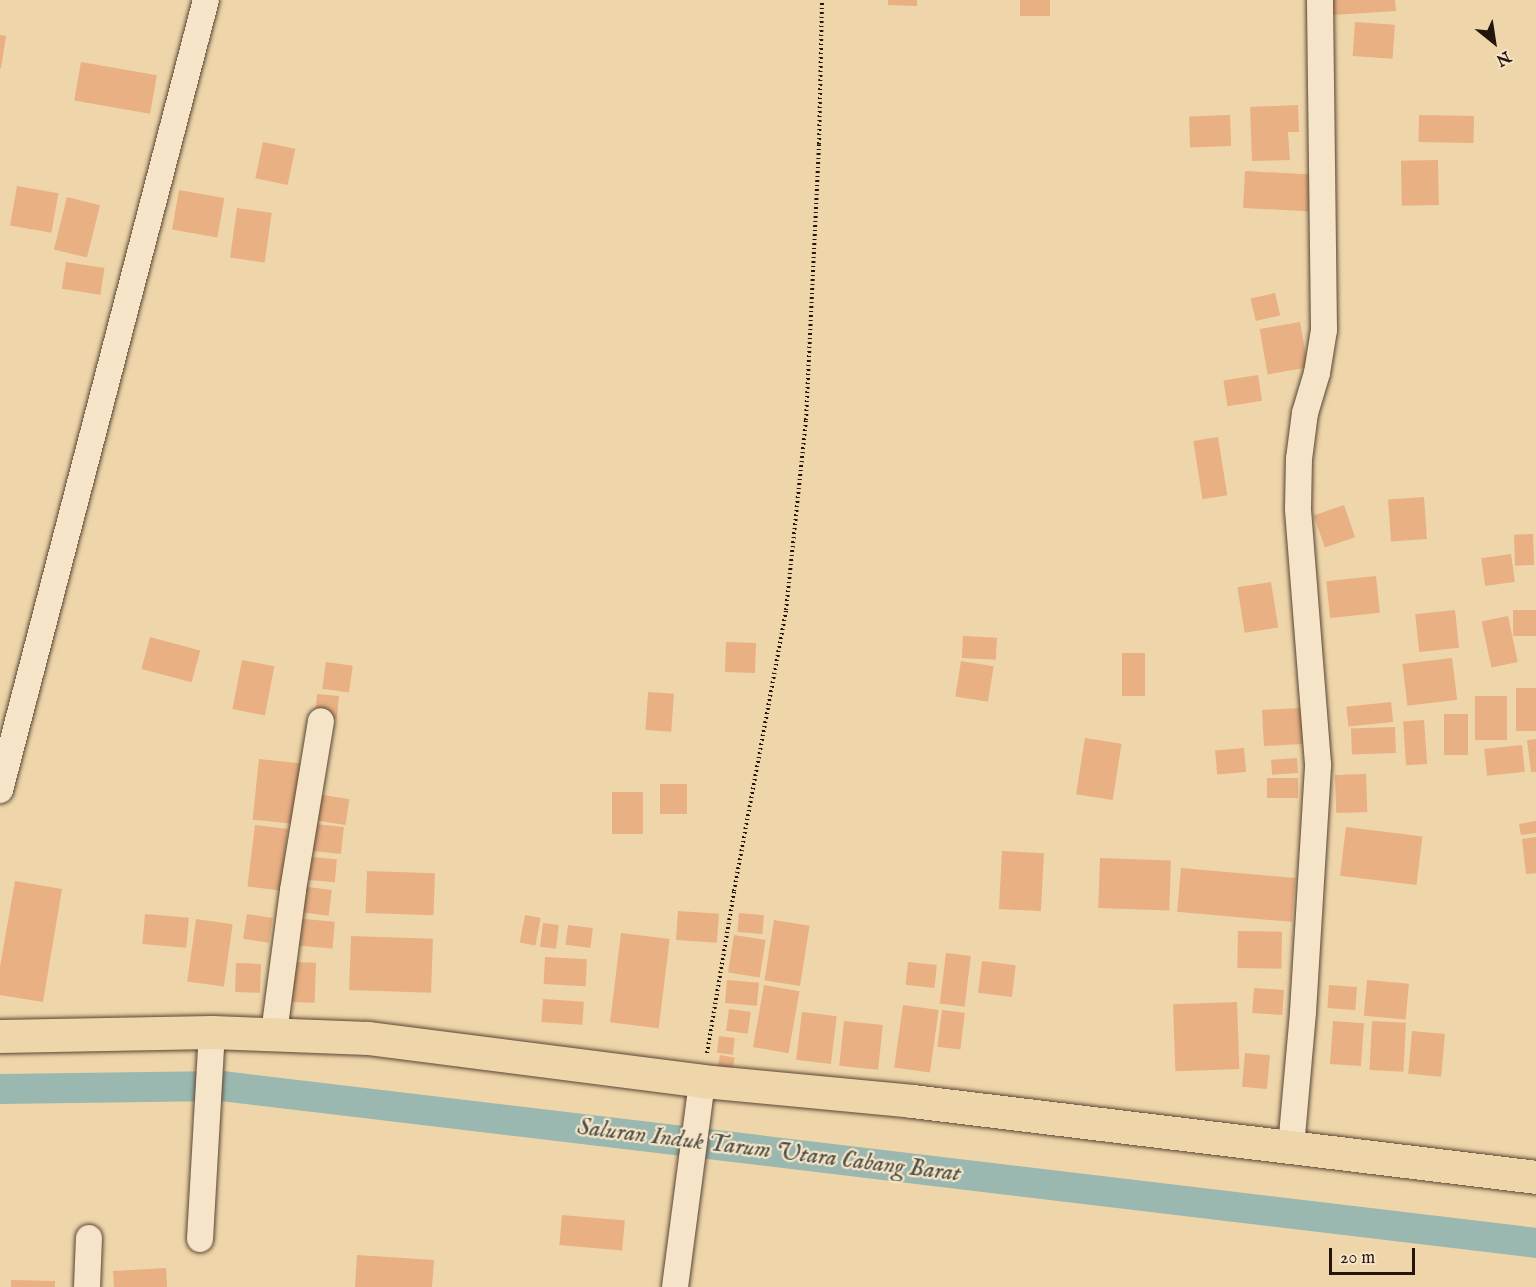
<!DOCTYPE html>
<style>
body{margin:0}
#map{position:relative;width:1536px;height:1287px;overflow:hidden;background:#efd5aa;font-family:"IM FELL English",serif}
div>[style]{position:absolute}
.canal>*{height:30px;margin:-15px;padding:0 15px;transform-origin:15px;border-radius:15px;background:#9ab8af}
.building>*{inset:0;background:#e8b083;transform-origin:0 0}
.path>*{height:4px;margin-top:-2px;transform-origin:0;background:repeating-linear-gradient(90deg,#25160c 0 1.5px,transparent 0 4.5px)}
.roads{filter:drop-shadow(0 0 2px #584634) drop-shadow(0 0 2px #584634)}
.street>*{height:26px;margin:-13px;padding:0 13px;transform-origin:13px;border-radius:13px;background:#f5e4c8}
.primary>*{height:33px;margin:-16.5px;padding:0 16.5px;transform-origin:16.5px;border-radius:16.5px;background:#efd5aa}
span{translate:-50% -50%;white-space:nowrap;text-align:center;line-height:1.15;-webkit-text-stroke:4.5px #f5e4c8;paint-order:stroke}
.water-label{font-size:24px;color:#4e4f45;font-style:italic}
.north{position:absolute;left:1464px;top:12px;width:60px;height:60px;-webkit-text-stroke:4px #f5e4c8;paint-order:stroke;rotate:150deg;font-size:16px;font-weight:700;line-height:24px;text-align:center;color:#25160c}
.north::after{content:'';display:block;margin:auto;width:21px;height:27px;background:#25160c;clip-path:polygon(50% 0,100% 100%,50% 72%,0 100%)}
.scale{position:absolute;left:1329px;top:1248px;width:86px;height:27px;box-sizing:border-box;border:3px solid #25160c;border-top:0;padding-left:8px;font-size:18px;line-height:21px;white-space:nowrap;color:#25160c;-webkit-text-stroke:4px #f5e4c8;paint-order:stroke}
</style>
<div id="map">
<div class="canal">
<div style="left:0;top:1089px;width:222px;rotate:-0.8deg"></div>
<div style="left:222px;top:1086px;width:1323px;rotate:6.81deg"></div>
</div>
<div class="building">
<div style="clip-path:polygon(888px 0,917px 0,917px 6px,888px 5px)"></div>
<div style="left:1020px;top:0;width:30px;height:16px"></div>
<div style="clip-path:polygon(1332px 0,1395px 0,1396px 11px,1333px 15px)"></div>
<div style="left:1355px;top:22px;width:40px;height:34px;rotate:4deg"></div>
<div style="clip-path:polygon(0 35px,6px 36px,1px 68px,0 68px)"></div>
<div style="left:81px;top:62px;width:77px;height:39px;rotate:10deg"></div>
<div style="clip-path:polygon(1298px 105px,1299px 132px,1288px 132px,1290px 160px,1252px 161px,1250px 107px)"></div>
<div style="left:1230px;top:115px;width:31px;height:41px;rotate:88deg"></div>
<div style="left:1419px;top:115px;width:55px;height:27px;rotate:1deg"></div>
<div style="left:263px;top:142px;width:33px;height:37px;rotate:12deg"></div>
<div style="left:1438px;top:160px;width:45px;height:37px;rotate:89deg"></div>
<div style="left:1245px;top:171px;width:67px;height:37px;rotate:3deg"></div>
<div style="left:17px;top:186px;width:42px;height:40px;rotate:10deg"></div>
<div style="left:179px;top:190px;width:46px;height:40px;rotate:10deg"></div>
<div style="left:67px;top:197px;width:34px;height:54px;rotate:14deg"></div>
<div style="left:237px;top:208px;width:35px;height:50px;rotate:8deg"></div>
<div style="left:66px;top:262px;width:39px;height:27px;rotate:9deg"></div>
<div style="left:1275px;top:293px;width:23px;height:25px;rotate:77deg"></div>
<div style="left:1300px;top:322px;width:46px;height:41px;rotate:80deg"></div>
<div style="left:1258px;top:375px;width:26px;height:35px;rotate:81deg"></div>
<div style="left:1218px;top:437px;width:59px;height:25px;rotate:81deg"></div>
<div style="left:1424px;top:497px;width:42px;height:36px;rotate:86deg"></div>
<div style="left:1344px;top:505px;width:34px;height:32px;rotate:71deg"></div>
<div style="left:1533px;top:534px;width:31px;height:19px;rotate:88deg"></div>
<div style="left:1511px;top:554px;width:28px;height:30px;rotate:82deg"></div>
<div style="left:1376px;top:576px;width:37px;height:50px;rotate:84deg"></div>
<div style="left:1271px;top:582px;width:46px;height:34px;rotate:81deg"></div>
<div style="left:1455px;top:610px;width:38px;height:40px;rotate:84deg"></div>
<div style="left:1536px;top:610px;width:26px;height:23px;rotate:90deg"></div>
<div style="left:1508px;top:616px;width:47px;height:27px;rotate:78deg"></div>
<div style="left:963px;top:636px;width:34px;height:22px;rotate:3deg"></div>
<div style="left:150px;top:637px;width:52px;height:33px;rotate:15deg"></div>
<div style="left:726px;top:642px;width:30px;height:30px;rotate:2deg"></div>
<div style="left:1122px;top:653px;width:23px;height:43px"></div>
<div style="left:1452px;top:658px;width:42px;height:50px;rotate:83deg"></div>
<div style="left:242px;top:660px;width:33px;height:50px;rotate:11deg"></div>
<div style="left:961px;top:661px;width:33px;height:36px;rotate:9deg"></div>
<div style="left:326px;top:662px;width:27px;height:27px;rotate:8deg"></div>
<div style="left:1536px;top:688px;width:43px;height:20px;rotate:90deg"></div>
<div style="left:648px;top:692px;width:26px;height:38px;rotate:4deg"></div>
<div style="left:317px;top:694px;width:22px;height:23px;rotate:5deg"></div>
<div style="left:1475px;top:696px;width:32px;height:44px"></div>
<div style="left:1391px;top:702px;width:20px;height:45px;rotate:84deg"></div>
<div style="left:1301px;top:708px;width:36px;height:39px;rotate:87deg"></div>
<div style="left:1444px;top:714px;width:24px;height:41px"></div>
<div style="left:1424px;top:720px;width:44px;height:21px;rotate:86deg"></div>
<div style="left:1395px;top:727px;width:26px;height:44px;rotate:88deg"></div>
<div style="left:1085px;top:738px;width:37px;height:57px;rotate:9deg"></div>
<div style="clip-path:polygon(1536px 739px,1536px 772px,1531px 772px,1527px 740px)"></div>
<div style="left:1522px;top:745px;width:27px;height:38px;rotate:84deg"></div>
<div style="left:1244px;top:748px;width:24px;height:29px;rotate:85deg"></div>
<div style="left:1297px;top:758px;width:15px;height:26px;rotate:86deg"></div>
<div style="left:259px;top:759px;width:45px;height:61px;rotate:6deg"></div>
<div style="left:1366px;top:774px;width:38px;height:31px;rotate:88deg"></div>
<div style="left:1298px;top:778px;width:20px;height:31px;rotate:90deg"></div>
<div style="left:660px;top:784px;width:27px;height:30px"></div>
<div style="left:612px;top:792px;width:31px;height:42px"></div>
<div style="left:310px;top:793px;width:40px;height:26px;rotate:9deg"></div>
<div style="clip-path:polygon(1536px 821px,1536px 833px,1521px 835px,1519px 824px)"></div>
<div style="left:305px;top:823px;width:39px;height:27px;rotate:6deg"></div>
<div style="left:255px;top:825px;width:33px;height:62px;rotate:7deg"></div>
<div style="left:1346px;top:827px;width:77px;height:49px;rotate:7deg"></div>
<div style="clip-path:polygon(1536px 837px,1536px 873px,1526px 874px,1522px 839px)"></div>
<div style="left:1002px;top:851px;width:42px;height:58px;rotate:3deg"></div>
<div style="left:300px;top:856px;width:37px;height:23px;rotate:5deg"></div>
<div style="left:1100px;top:858px;width:71px;height:50px;rotate:2deg"></div>
<div style="left:1181px;top:868px;width:115px;height:44px;rotate:5deg"></div>
<div style="left:367px;top:871px;width:68px;height:42px;rotate:2deg"></div>
<div style="clip-path:polygon(15px 881px,62px 889px,43px 1002px,0 995px,0 967px)"></div>
<div style="left:300px;top:886px;width:32px;height:26px;rotate:7deg"></div>
<div style="left:678px;top:911px;width:41px;height:29px;rotate:4deg"></div>
<div style="left:739px;top:913px;width:25px;height:19px;rotate:5deg"></div>
<div style="left:145px;top:914px;width:44px;height:30px;rotate:5deg"></div>
<div style="left:247px;top:914px;width:26px;height:25px;rotate:9deg"></div>
<div style="left:525px;top:915px;width:16px;height:28px;rotate:11deg"></div>
<div style="left:293px;top:918px;width:42px;height:27px;rotate:5deg"></div>
<div style="left:196px;top:919px;width:37px;height:63px;rotate:8deg"></div>
<div style="left:774px;top:920px;width:36px;height:61px;rotate:9deg"></div>
<div style="left:543px;top:923px;width:16px;height:24px;rotate:7deg"></div>
<div style="left:568px;top:925px;width:25px;height:20px;rotate:7deg"></div>
<div style="left:1238px;top:931px;width:44px;height:37px;rotate:1deg"></div>
<div style="left:621px;top:933px;width:49px;height:90px;rotate:7deg"></div>
<div style="left:734px;top:935px;width:32px;height:38px;rotate:9deg"></div>
<div style="left:351px;top:936px;width:82px;height:54px;rotate:2deg"></div>
<div style="left:946px;top:953px;width:25px;height:51px;rotate:7deg"></div>
<div style="left:545px;top:957px;width:42px;height:27px;rotate:3deg"></div>
<div style="left:982px;top:961px;width:34px;height:32px;rotate:7deg"></div>
<div style="left:293px;top:962px;width:23px;height:40px;rotate:2deg"></div>
<div style="left:908px;top:962px;width:29px;height:23px;rotate:6deg"></div>
<div style="left:236px;top:963px;width:25px;height:29px;rotate:2deg"></div>
<div style="left:727px;top:980px;width:32px;height:23px;rotate:5deg"></div>
<div style="left:1367px;top:980px;width:42px;height:36px;rotate:5deg"></div>
<div style="left:764px;top:985px;width:36px;height:63px;rotate:10deg"></div>
<div style="left:1329px;top:985px;width:28px;height:23px;rotate:4deg"></div>
<div style="left:1254px;top:988px;width:30px;height:25px;rotate:4deg"></div>
<div style="left:543px;top:999px;width:41px;height:23px;rotate:4deg"></div>
<div style="left:1237px;top:1002px;width:67px;height:64px;rotate:88deg"></div>
<div style="left:903px;top:1005px;width:36px;height:63px;rotate:8deg"></div>
<div style="left:729px;top:1009px;width:22px;height:22px;rotate:8deg"></div>
<div style="left:942px;top:1010px;width:23px;height:37px;rotate:7deg"></div>
<div style="left:802px;top:1012px;width:35px;height:48px;rotate:7deg"></div>
<div style="left:844px;top:1021px;width:39px;height:45px;rotate:6deg"></div>
<div style="left:1333px;top:1021px;width:31px;height:43px;rotate:4deg"></div>
<div style="left:1372px;top:1021px;width:34px;height:49px;rotate:3deg"></div>
<div style="left:1412px;top:1031px;width:33px;height:43px;rotate:5deg"></div>
<div style="left:719px;top:1036px;width:16px;height:17px;rotate:7deg"></div>
<div style="left:1245px;top:1053px;width:25px;height:34px;rotate:5deg"></div>
<div style="left:720px;top:1055px;width:15px;height:13px;rotate:11deg"></div>
<div style="left:562px;top:1215px;width:63px;height:30px;rotate:5deg"></div>
<div style="clip-path:polygon(357px 1255px,434px 1260px,432px 1287px,355px 1287px)"></div>
<div style="clip-path:polygon(166px 1268px,167px 1287px,114px 1287px,113px 1271px)"></div>
<div style="clip-path:polygon(11px 1280px,55px 1281px,55px 1287px,11px 1287px)"></div>
</div>
<div class="path">
<div style="left:707px;top:1053px;width:164px;rotate:-80.5deg"></div>
<div style="left:734px;top:891px;width:286px;rotate:-79.5deg"></div>
<div style="left:786px;top:610px;width:191px;rotate:-84deg"></div>
<div style="left:806px;top:420px;width:276px;rotate:-87.3deg"></div>
<div style="left:819px;top:144px;width:144px;rotate:-88.8deg"></div>
</div>
<div class="roads">
<div class="street">
<div style="left:0;top:790px;width:816px;rotate:-75.39deg"></div>
<div style="left:274px;top:1033px;width:144px;rotate:-82.4deg"></div>
<div style="left:293px;top:890px;width:171px;rotate:-80.6deg"></div>
<div style="left:1291px;top:1147px;width:136px;rotate:-84.9deg"></div>
<div style="left:1303px;top:1012px;width:248px;rotate:-86.5deg"></div>
<div style="left:1318px;top:764px;width:256px;rotate:-94.5deg"></div>
<div style="left:1298px;top:509px;width:50px;rotate:-88.9deg"></div>
<div style="left:1299px;top:459px;width:46px;rotate:-82.6deg"></div>
<div style="left:1305px;top:413px;width:42px;rotate:-73.3deg"></div>
<div style="left:1317px;top:373px;width:44px;rotate:-80.8deg"></div>
<div style="left:1324px;top:330px;width:330px;rotate:-90.7deg"></div>
<div style="left:200px;top:1239px;width:207px;rotate:-86.7deg"></div>
<div style="left:87px;top:1287px;width:49px;rotate:-87.7deg"></div>
<div style="left:675px;top:1287px;width:208px;rotate:-82.5deg"></div>
</div>
<div class="primary">
<div style="left:0;top:1036px;width:212px;rotate:-1.1deg"></div>
<div style="left:212px;top:1032px;width:156px;rotate:2.2deg"></div>
<div style="left:368px;top:1038px;width:337px;rotate:7.3deg"></div>
<div style="left:702px;top:1081px;width:211px;rotate:5.4deg"></div>
<div style="left:912px;top:1101px;width:629px;rotate:6.94deg"></div>
</div>
</div>
<div class="water-label">
<span style="left:769px;top:1151px;rotate:7deg">Saluran Induk Tarum Utara Cabang Barat</span>
</div>
<div class="north">N</div>
<div class="scale">20 m</div>
</div>
